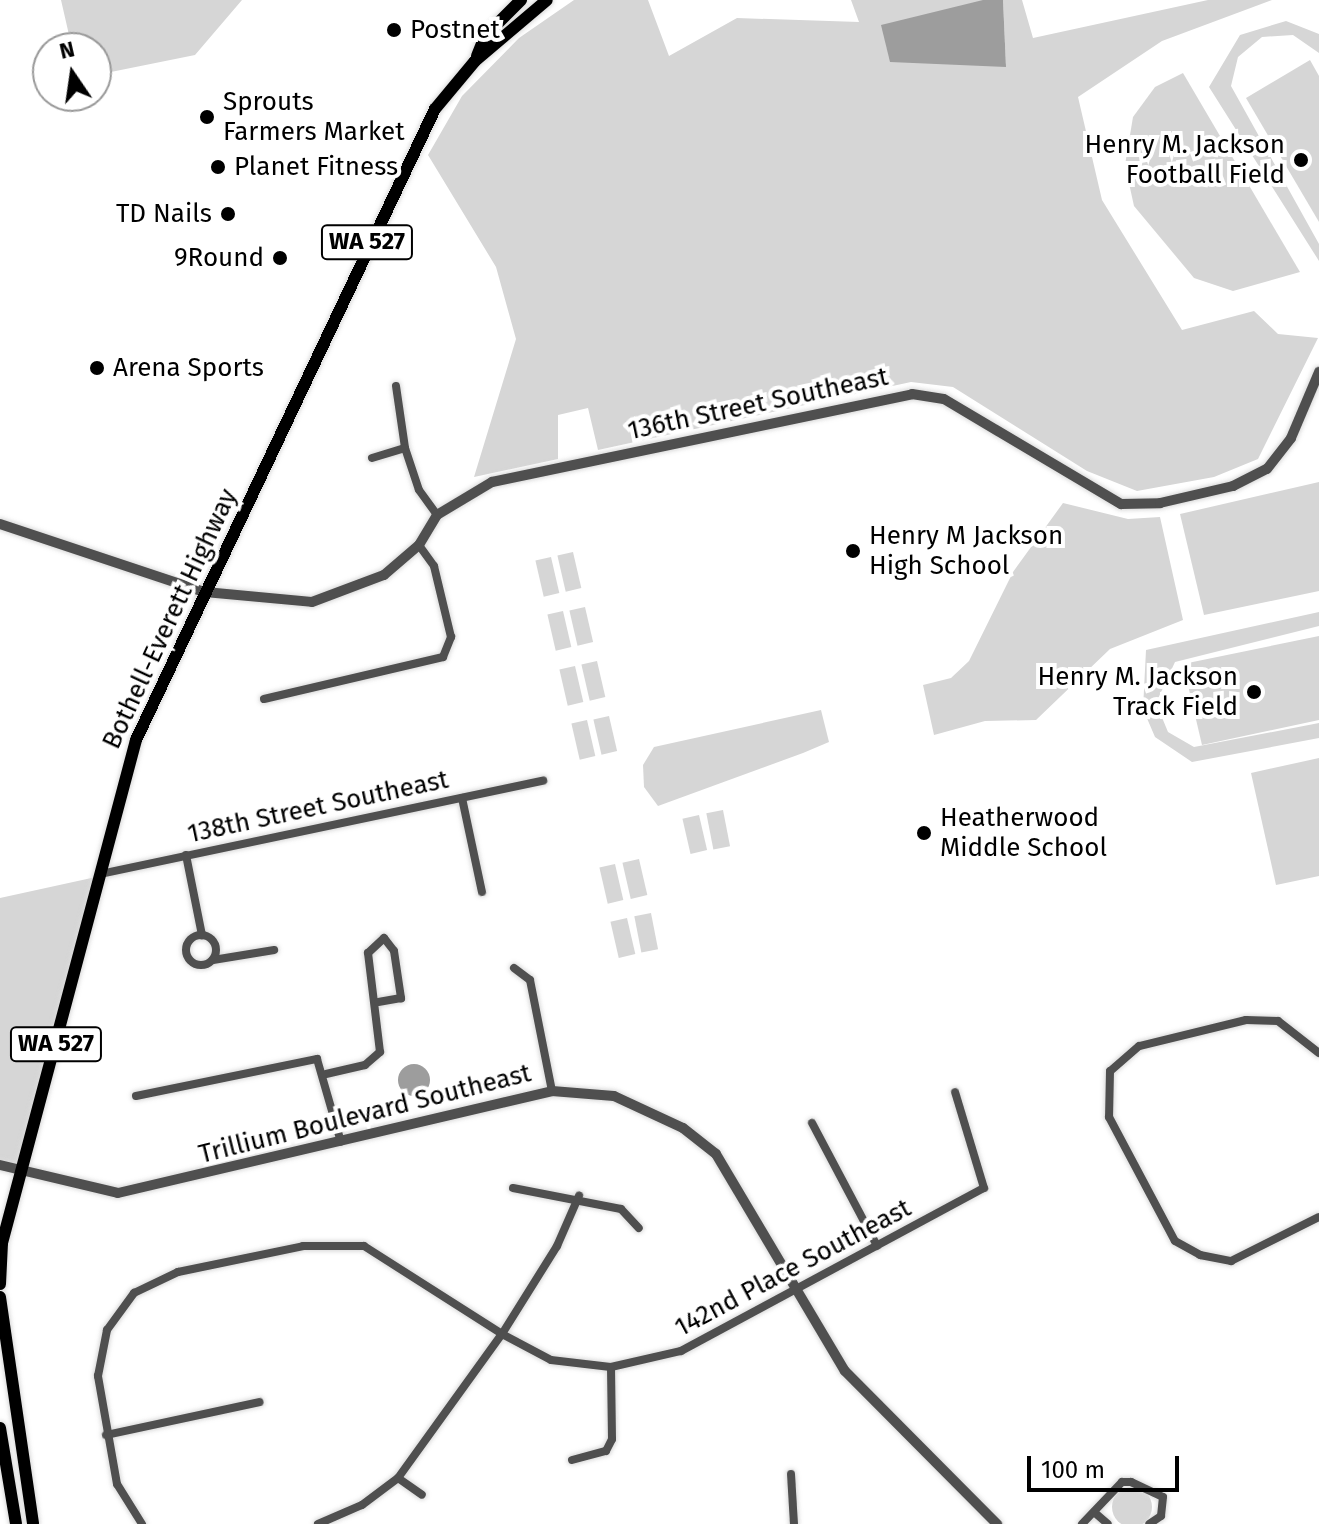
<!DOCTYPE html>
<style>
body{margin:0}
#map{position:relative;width:1319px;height:1524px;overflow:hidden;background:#fff;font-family:"Fira Sans",sans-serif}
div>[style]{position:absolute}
.green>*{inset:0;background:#d6d6d6;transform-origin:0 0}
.round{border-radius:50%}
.water>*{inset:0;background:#9d9d9d}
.roads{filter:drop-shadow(0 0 2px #dbdbdb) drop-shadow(0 0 2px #dbdbdb)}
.minor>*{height:8px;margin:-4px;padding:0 4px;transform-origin:4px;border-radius:4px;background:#4f4f4f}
.minor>.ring{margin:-4px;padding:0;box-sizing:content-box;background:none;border:8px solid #4f4f4f;border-radius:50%}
.tertiary>*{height:10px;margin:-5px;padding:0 5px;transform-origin:5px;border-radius:5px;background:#4f4f4f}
.primary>*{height:12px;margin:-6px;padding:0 6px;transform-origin:6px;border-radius:6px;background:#000}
.dots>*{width:22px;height:22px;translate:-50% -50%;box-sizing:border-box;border:4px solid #fff;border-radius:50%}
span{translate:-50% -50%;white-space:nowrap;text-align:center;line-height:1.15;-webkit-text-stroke:8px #fff;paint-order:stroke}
.shield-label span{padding:2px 6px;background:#fff;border:2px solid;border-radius:6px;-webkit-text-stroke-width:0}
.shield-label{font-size:24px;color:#000;font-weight:700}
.poi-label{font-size:26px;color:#000}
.left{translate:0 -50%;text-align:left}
.right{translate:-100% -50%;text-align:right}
.street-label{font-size:26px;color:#000}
.north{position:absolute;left:32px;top:32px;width:80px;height:80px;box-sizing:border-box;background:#fff;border:2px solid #999;border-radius:50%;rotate:347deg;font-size:22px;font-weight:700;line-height:32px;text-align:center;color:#000}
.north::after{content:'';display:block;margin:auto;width:28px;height:36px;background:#000;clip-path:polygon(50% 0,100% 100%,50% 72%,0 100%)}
.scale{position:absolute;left:1027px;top:1456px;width:152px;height:36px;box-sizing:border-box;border:4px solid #000;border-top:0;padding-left:10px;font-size:24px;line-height:28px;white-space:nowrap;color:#000;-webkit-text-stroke:6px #fff;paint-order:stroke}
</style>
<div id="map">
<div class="green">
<div style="clip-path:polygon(61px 0,242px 0,195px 55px,96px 75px,96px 48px,72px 48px)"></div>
<div style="clip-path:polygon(574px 0,648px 0,669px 56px,737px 18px,859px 22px,851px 0,983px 0,1006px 67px,1003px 0,1022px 0,1033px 38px,1208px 0,1272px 0,1162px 41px,1078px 97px,1102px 200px,1182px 330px,1254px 311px,1278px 334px,1318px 338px,1258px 459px,1214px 477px,1137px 491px,1087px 471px,953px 387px,911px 382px,598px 450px,588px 408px,558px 415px,558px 459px,474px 477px,516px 339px,496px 267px,428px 155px,462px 96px,519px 38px)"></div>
<div style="clip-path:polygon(1286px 21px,1319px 34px,1319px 53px,1293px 35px,1262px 37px,1238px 57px,1231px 86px,1319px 244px,1319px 261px,1209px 87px,1240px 35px)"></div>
<div style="clip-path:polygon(1310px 60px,1319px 76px,1319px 222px,1246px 98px)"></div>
<div style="clip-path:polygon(1183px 73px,1300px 272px,1233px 291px,1194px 278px,1134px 206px,1125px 165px,1133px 117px,1155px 87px)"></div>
<div style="clip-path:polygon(1319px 482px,1319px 591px,1204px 615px,1180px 514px)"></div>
<div style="clip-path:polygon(1063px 503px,1128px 519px,1160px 517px,1183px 620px,1110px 649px,1036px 720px,985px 721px,934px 735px,923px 685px,951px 678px,969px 661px,1013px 572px)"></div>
<div style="left:573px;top:552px;width:37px;height:16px;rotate:77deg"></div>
<div style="left:551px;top:557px;width:37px;height:16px;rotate:77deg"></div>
<div style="left:585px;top:607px;width:36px;height:16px;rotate:77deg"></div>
<div style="left:563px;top:611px;width:37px;height:16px;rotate:77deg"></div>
<div style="clip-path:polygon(1319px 612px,1319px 626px,1175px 662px,1156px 703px,1168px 732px,1194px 747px,1319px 723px,1319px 738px,1192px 762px,1155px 737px,1143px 709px,1146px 650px)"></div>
<div style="clip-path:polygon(1319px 636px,1319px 720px,1202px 745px,1183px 664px)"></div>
<div style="left:597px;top:661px;width:37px;height:16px;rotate:77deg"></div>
<div style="left:575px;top:666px;width:37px;height:16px;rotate:77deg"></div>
<div style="clip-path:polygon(821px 710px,829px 742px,803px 753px,658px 806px,644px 787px,643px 765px,654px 747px)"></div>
<div style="left:609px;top:716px;width:36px;height:16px;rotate:77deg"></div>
<div style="left:587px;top:720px;width:37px;height:16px;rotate:77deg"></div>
<div style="clip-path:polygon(1319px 758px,1319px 876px,1276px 885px,1251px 773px)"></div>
<div style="left:723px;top:810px;width:37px;height:17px;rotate:79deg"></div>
<div style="left:699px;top:815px;width:36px;height:17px;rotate:77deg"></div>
<div style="left:639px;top:859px;width:37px;height:17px;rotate:77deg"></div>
<div style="left:615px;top:864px;width:37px;height:16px;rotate:77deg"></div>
<div style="clip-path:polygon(96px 877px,21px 1165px,0 1160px,0 898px)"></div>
<div style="left:651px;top:913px;width:37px;height:17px;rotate:79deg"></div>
<div style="left:627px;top:918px;width:37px;height:17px;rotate:77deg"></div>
<div class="round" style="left:1112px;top:1487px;width:40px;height:40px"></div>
</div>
<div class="water">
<div style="clip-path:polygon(983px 0,1003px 0,1006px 67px,890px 62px,881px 25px)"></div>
<div class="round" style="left:398px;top:1064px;width:32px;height:32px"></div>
</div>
<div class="roads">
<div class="minor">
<div style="left:396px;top:386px;width:63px;rotate:81.7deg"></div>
<div style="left:405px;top:448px;width:44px;rotate:71.6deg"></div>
<div style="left:419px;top:490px;width:31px;rotate:54deg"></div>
<div style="left:372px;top:458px;width:34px;rotate:-17deg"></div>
<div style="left:264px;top:699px;width:184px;rotate:-13.2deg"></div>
<div style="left:443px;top:657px;width:22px;rotate:-68deg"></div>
<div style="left:451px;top:637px;width:73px;rotate:-103.5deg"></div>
<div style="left:434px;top:566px;width:26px;rotate:-126deg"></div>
<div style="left:462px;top:798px;width:96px;rotate:78deg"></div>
<div style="left:186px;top:855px;width:82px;rotate:78.7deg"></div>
<div style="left:100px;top:874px;width:453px;rotate:-11.9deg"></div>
<div class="ring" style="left:186px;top:935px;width:22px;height:22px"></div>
<div style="left:213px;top:960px;width:62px;rotate:-9.3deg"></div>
<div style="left:514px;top:968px;width:20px;rotate:37deg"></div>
<div style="left:530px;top:980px;width:113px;rotate:78.8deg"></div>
<div style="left:1319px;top:1053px;width:52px;rotate:-142deg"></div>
<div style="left:1278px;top:1021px;width:32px;rotate:-178deg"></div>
<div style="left:1246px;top:1020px;width:110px;rotate:166.3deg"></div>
<div style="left:1139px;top:1046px;width:38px;rotate:139deg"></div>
<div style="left:1110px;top:1071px;width:46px;rotate:91.2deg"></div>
<div style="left:1109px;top:1117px;width:140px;rotate:62deg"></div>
<div style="left:1175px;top:1241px;width:29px;rotate:29deg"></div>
<div style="left:1200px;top:1255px;width:32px;rotate:11deg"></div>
<div style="left:1231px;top:1261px;width:98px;rotate:-26.6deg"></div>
<div style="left:326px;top:1074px;width:40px;rotate:-13deg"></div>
<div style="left:365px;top:1065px;width:20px;rotate:-41deg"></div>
<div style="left:380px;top:1052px;width:100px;rotate:-96.9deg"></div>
<div style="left:368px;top:953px;width:22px;rotate:-43deg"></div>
<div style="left:384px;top:938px;width:16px;rotate:52deg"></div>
<div style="left:394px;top:951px;width:48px;rotate:81.5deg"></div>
<div style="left:401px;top:998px;width:23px;rotate:170deg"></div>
<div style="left:136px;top:1096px;width:185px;rotate:-11.6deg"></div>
<div style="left:317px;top:1059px;width:86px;rotate:73.9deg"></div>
<div style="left:812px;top:1123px;width:139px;rotate:62.1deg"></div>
<div style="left:513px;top:1188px;width:110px;rotate:11deg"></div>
<div style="left:621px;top:1209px;width:26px;rotate:47deg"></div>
<div style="left:106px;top:1435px;width:157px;rotate:-12.1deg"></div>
<div style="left:572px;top:1460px;width:35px;rotate:-15deg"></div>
<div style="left:606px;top:1451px;width:13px;rotate:-63deg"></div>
<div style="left:612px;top:1439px;width:72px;rotate:-90.8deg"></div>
<div style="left:791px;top:1474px;width:50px;rotate:86.6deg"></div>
<div style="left:398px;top:1478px;width:29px;rotate:35deg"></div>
<div style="left:1094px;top:1512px;width:18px;rotate:41deg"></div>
<div style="left:142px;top:1524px;width:47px;rotate:-122deg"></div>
<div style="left:117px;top:1484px;width:110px;rotate:-100deg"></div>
<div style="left:98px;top:1376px;width:47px;rotate:-78.9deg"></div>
<div style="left:107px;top:1330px;width:46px;rotate:-53.9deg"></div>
<div style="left:134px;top:1293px;width:49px;rotate:-25.5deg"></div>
<div style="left:178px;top:1272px;width:128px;rotate:-11.7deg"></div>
<div style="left:303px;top:1246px;width:61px"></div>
<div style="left:364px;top:1246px;width:164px;rotate:32.5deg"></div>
<div style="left:502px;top:1334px;width:104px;rotate:-58deg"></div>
<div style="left:557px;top:1246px;width:55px;rotate:-66.3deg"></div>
<div style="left:318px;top:1524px;width:48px;rotate:-23.4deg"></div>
<div style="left:362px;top:1505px;width:45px;rotate:-36.9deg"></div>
<div style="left:398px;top:1478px;width:178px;rotate:-54.2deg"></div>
<div style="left:502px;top:1334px;width:55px;rotate:28deg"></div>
<div style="left:551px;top:1360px;width:60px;rotate:6.7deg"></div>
<div style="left:611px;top:1367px;width:72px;rotate:-12.9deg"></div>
<div style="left:681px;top:1351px;width:344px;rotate:-28.3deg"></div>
<div style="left:984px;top:1188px;width:100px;rotate:-106.8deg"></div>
<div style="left:1082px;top:1524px;width:58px;rotate:-46.4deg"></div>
<div style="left:1122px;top:1482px;width:9px"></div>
<div style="left:1131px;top:1482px;width:35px;rotate:25deg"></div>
<div style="left:1163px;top:1497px;width:19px;rotate:96deg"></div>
<div style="left:1161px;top:1516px;width:14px;rotate:146deg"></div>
</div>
<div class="tertiary">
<div style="left:0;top:524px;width:216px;rotate:18.4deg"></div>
<div style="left:205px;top:592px;width:107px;rotate:5.3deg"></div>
<div style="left:312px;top:602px;width:77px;rotate:-20.6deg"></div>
<div style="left:384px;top:575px;width:46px;rotate:-40.6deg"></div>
<div style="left:419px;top:545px;width:35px;rotate:-59deg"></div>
<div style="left:437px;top:515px;width:64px;rotate:-31deg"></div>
<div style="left:492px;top:482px;width:429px;rotate:-11.8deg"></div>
<div style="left:912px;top:394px;width:32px;rotate:9deg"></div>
<div style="left:944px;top:399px;width:206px;rotate:30.7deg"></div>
<div style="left:1121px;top:504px;width:39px;rotate:-1deg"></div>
<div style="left:1160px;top:503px;width:75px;rotate:-13.1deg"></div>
<div style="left:1233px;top:486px;width:38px;rotate:-27deg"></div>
<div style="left:1267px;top:469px;width:39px;rotate:-52deg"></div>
<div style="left:1291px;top:438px;width:72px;rotate:-67deg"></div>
<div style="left:0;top:1165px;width:121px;rotate:13.3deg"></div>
<div style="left:118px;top:1193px;width:446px;rotate:-13.2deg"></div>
<div style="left:552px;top:1091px;width:62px;rotate:4.6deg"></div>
<div style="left:614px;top:1096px;width:76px;rotate:24.9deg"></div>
<div style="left:683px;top:1128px;width:42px;rotate:38.2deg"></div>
<div style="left:716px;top:1154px;width:252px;rotate:59.3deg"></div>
<div style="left:845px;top:1371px;width:216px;rotate:45.2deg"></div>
</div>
<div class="primary">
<div style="left:477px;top:56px;width:22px;rotate:-68deg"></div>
<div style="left:485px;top:36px;width:51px;rotate:-45deg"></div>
<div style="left:0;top:1284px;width:41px;rotate:-87.2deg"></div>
<div style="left:2px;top:1243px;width:521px;rotate:-75.08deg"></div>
<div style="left:136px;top:740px;width:698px;rotate:-64.65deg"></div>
<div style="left:435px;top:109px;width:62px;rotate:-50.2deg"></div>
<div style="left:475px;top:61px;width:94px;rotate:-40.3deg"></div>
<div style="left:0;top:1297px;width:229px;rotate:81.7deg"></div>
<div style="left:0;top:1428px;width:97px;rotate:80.5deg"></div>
</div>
</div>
<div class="dots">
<div style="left:394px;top:30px;background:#000"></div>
<div style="left:207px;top:117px;background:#000"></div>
<div style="left:1301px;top:160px;background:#000"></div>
<div style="left:218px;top:167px;background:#000"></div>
<div style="left:228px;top:214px;background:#000"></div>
<div style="left:280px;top:258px;background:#000"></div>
<div style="left:97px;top:368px;background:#000"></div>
<div style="left:853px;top:551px;background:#000"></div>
<div style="left:1254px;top:692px;background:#000"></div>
<div style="left:924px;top:833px;background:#000"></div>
</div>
<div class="shield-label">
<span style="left:367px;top:242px">WA 527</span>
<span style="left:56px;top:1044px">WA 527</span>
</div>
<div class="poi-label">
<span class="left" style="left:410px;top:30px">Postnet</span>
<span class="left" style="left:223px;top:117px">Sprouts<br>Farmers Market</span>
<span class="right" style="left:1285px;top:160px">Henry M. Jackson<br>Football Field</span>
<span class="left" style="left:234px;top:167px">Planet Fitness</span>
<span class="right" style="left:212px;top:214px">TD Nails</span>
<span class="right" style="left:264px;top:258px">9Round</span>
<span class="left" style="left:113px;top:368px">Arena Sports</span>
<span class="left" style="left:869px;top:551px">Henry M Jackson<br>High School</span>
<span class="right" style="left:1238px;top:692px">Henry M. Jackson<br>Track Field</span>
<span class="left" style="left:940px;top:833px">Heatherwood<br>Middle School</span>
</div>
<div class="street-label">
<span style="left:758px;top:404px;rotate:-12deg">136th Street Southeast</span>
<span style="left:170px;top:619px;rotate:-65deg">Bothell-Everett Highway</span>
<span style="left:318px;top:807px;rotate:-12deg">138th Street Southeast</span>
<span style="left:365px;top:1114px;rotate:-14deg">Trillium Boulevard Southeast</span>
<span style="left:793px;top:1268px;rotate:-28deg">142nd Place Southeast</span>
</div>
<div class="north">N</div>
<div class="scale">100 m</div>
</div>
